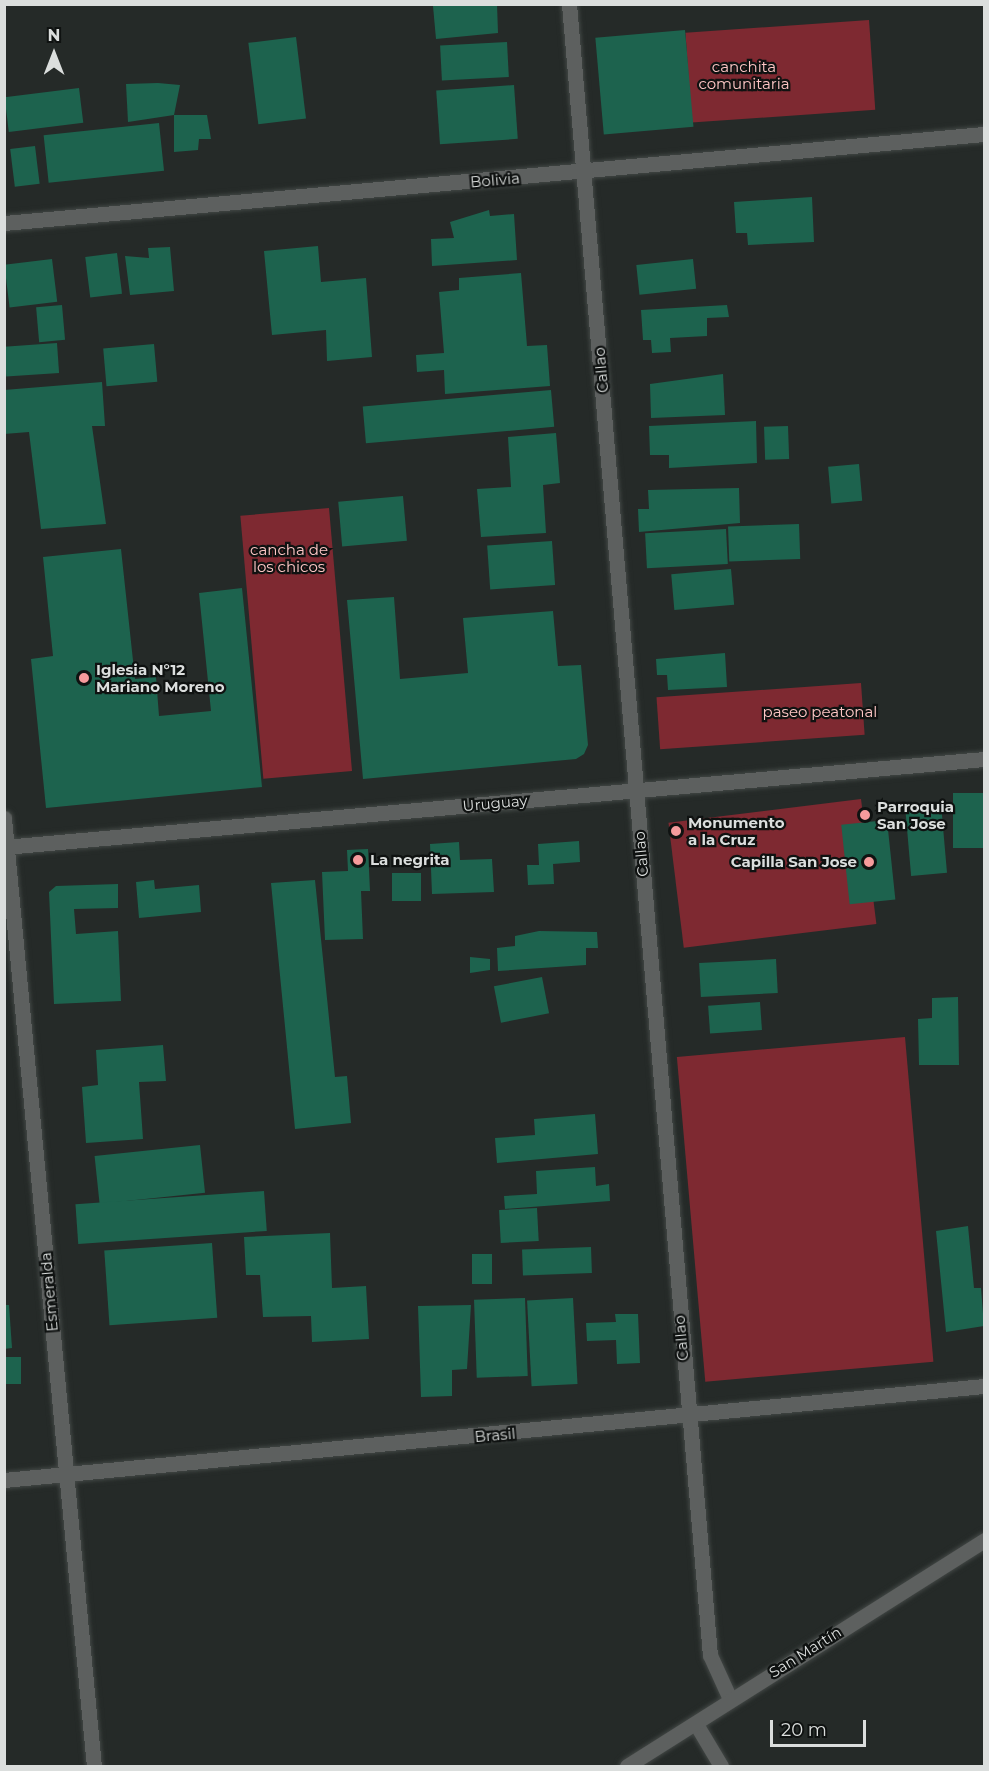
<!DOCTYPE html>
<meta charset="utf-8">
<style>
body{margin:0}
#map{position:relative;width:989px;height:1771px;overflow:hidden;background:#252a28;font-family:Montserrat,sans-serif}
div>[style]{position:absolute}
.green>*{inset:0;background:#7e2931;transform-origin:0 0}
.building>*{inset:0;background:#1d634e;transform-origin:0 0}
.roads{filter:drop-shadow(0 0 2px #424745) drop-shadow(0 0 2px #424745)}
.minor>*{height:15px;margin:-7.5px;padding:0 7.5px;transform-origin:7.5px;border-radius:7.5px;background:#5d605f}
.dots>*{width:16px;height:16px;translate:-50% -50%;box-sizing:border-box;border:3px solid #0f1211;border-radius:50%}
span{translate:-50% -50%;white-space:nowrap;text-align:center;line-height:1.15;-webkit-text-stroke:4.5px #0f1211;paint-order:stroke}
.park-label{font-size:15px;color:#ffc7c6}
.street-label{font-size:15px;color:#dbdedd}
.poi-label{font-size:15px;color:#dbdedd;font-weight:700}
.left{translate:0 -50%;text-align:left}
.right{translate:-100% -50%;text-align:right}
.frame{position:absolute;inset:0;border:6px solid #dbdedd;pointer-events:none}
.north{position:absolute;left:24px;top:24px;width:60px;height:60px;-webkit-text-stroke:4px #0f1211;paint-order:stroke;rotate:0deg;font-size:16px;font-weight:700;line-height:24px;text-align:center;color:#dbdedd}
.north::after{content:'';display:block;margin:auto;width:21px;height:27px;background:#dbdedd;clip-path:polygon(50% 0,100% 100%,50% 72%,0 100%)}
.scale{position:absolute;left:770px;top:1720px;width:96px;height:27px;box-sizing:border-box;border:3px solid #dbdedd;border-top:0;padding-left:8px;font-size:18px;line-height:21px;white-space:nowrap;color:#dbdedd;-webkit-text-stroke:4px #0f1211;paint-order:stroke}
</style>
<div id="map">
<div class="green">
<div style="left:869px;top:20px;width:90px;height:184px;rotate:86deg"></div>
<div style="left:329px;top:508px;width:264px;height:89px;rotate:85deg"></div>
<div style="left:861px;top:683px;width:52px;height:205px;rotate:86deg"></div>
<div style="left:861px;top:799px;width:126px;height:194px;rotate:83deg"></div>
<div style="left:905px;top:1037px;width:326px;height:229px;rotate:85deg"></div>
</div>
<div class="building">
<div style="clip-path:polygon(476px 4px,497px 4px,498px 33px,436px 39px,433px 6px)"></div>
<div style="left:685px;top:30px;width:97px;height:90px;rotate:85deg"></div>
<div style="left:296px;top:37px;width:82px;height:48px;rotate:83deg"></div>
<div style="left:507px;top:42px;width:35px;height:67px;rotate:87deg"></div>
<div style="clip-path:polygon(158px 83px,180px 85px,174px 115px,128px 122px,126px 84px)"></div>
<div style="left:514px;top:85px;width:54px;height:78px;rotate:86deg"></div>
<div style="left:79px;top:88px;width:35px;height:75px;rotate:83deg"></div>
<div style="clip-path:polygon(174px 115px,207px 115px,211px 139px,199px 139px,198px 150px,174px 152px)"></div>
<div style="left:159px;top:123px;width:48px;height:116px;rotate:84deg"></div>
<div style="left:35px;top:146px;width:38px;height:25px;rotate:83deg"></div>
<div style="clip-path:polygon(812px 197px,814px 242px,748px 245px,747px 233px,736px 233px,734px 202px)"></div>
<div style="clip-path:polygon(489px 210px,490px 216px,514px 214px,517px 260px,432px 266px,431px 239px,454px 238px,450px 222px)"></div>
<div style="clip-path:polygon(318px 246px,321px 282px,366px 278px,372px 357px,327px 361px,326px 330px,272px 335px,264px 251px)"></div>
<div style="clip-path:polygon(170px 247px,174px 291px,130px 295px,125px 256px,149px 258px,148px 248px)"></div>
<div style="left:117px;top:253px;width:41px;height:32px;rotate:83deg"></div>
<div style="left:52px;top:259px;width:43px;height:48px;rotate:83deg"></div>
<div style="left:693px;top:259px;width:30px;height:57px;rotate:84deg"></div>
<div style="clip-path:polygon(521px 273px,527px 346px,547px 345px,550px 386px,445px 394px,444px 370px,417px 372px,416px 355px,444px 353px,439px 292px,459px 290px,459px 278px)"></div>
<div style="left:62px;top:305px;width:35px;height:26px;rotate:85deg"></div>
<div style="clip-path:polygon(727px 305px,729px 317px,707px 318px,707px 336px,670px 338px,671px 352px,652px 353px,651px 340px,643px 340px,641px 310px)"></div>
<div style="left:57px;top:343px;width:30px;height:53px;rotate:86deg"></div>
<div style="left:154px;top:344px;width:38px;height:51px;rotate:85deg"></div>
<div style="clip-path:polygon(723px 374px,725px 415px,651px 418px,650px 384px)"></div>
<div style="clip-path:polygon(102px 382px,105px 426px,92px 426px,106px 524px,41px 529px,29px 432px,4px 434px,4px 390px)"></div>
<div style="left:551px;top:390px;width:37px;height:189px;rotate:85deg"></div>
<div style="clip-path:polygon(756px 421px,757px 463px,669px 468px,669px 455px,650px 455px,649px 426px)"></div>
<div style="left:788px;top:426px;width:33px;height:24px;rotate:88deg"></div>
<div style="clip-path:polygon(556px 433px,560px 483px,543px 485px,546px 533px,481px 537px,477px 489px,511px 487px,508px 437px)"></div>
<div style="left:859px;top:464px;width:37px;height:31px;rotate:85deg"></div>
<div style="clip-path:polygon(739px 488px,740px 523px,639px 532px,638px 509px,649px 509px,648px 490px)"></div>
<div style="left:403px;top:496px;width:45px;height:65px;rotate:85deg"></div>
<div style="left:799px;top:524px;width:35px;height:71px;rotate:88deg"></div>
<div style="left:726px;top:529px;width:35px;height:81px;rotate:87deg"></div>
<div style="left:552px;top:541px;width:44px;height:65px;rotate:86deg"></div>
<div style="clip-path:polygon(121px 549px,135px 679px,156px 677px,159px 716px,211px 711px,199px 593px,242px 588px,262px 787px,46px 808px,31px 659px,53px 656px,43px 557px)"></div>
<div style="left:731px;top:569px;width:36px;height:60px;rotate:85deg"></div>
<div style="clip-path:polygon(394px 597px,400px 679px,468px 673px,463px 618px,553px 611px,558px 666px,581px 665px,588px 745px,584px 754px,576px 759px,363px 779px,347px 600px)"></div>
<div style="clip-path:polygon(725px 653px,727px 687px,668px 690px,667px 675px,657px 675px,656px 659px)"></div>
<div style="left:984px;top:793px;width:55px;height:31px;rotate:90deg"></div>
<div style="left:941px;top:804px;width:69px;height:36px;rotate:85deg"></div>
<div style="left:887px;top:820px;width:80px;height:46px;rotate:84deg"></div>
<div style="clip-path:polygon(579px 841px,580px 862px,553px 864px,554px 884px,528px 885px,527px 865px,539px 865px,538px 844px)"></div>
<div style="clip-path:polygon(459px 842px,460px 860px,492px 859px,494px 892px,432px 894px,430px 844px)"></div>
<div style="clip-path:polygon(368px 849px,370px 891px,361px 891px,363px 939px,325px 940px,322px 872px,348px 871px,347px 850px)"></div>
<div style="left:421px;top:873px;width:28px;height:29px;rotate:90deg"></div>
<div style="clip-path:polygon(154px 880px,155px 889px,199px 885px,201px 912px,139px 918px,136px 882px)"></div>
<div style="clip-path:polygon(315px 880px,335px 1077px,347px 1076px,351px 1123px,295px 1129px,271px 883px)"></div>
<div style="clip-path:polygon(118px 884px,118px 908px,74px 909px,76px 934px,118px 931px,121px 1001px,54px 1004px,49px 892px,56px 886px)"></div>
<div style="clip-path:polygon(539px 931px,597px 932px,598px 948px,586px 948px,586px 965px,498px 971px,497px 948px,515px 946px,515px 936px)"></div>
<div style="clip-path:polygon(470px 957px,490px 959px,490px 970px,470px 973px)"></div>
<div style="left:776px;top:959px;width:34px;height:77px;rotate:87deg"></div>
<div style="left:542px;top:977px;width:37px;height:49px;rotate:79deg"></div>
<div style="clip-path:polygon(958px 997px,959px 1065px,919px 1065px,918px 1019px,932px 1018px,932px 998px)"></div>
<div style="left:760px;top:1002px;width:28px;height:52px;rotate:86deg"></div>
<div style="clip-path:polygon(163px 1045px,166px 1081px,139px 1082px,143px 1139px,86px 1143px,82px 1087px,98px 1085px,96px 1050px)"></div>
<div style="clip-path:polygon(595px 1114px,598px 1154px,497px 1163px,495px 1138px,535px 1135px,534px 1119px)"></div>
<div style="left:200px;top:1145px;width:48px;height:106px;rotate:84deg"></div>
<div style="clip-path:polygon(595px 1167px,596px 1186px,609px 1184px,610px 1201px,505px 1209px,504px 1196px,537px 1194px,536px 1171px)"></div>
<div style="left:264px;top:1191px;width:40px;height:189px;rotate:86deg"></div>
<div style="left:537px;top:1208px;width:33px;height:38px;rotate:87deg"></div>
<div style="clip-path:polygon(968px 1226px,974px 1288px,981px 1288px,984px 1326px,946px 1332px,936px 1231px)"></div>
<div style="clip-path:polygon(330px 1233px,332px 1288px,366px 1286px,369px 1339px,312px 1342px,311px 1316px,263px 1317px,260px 1275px,246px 1275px,244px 1237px)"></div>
<div style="left:212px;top:1243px;width:75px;height:108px;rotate:86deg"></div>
<div style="left:591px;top:1247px;width:26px;height:69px;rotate:88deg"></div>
<div style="left:472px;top:1254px;width:20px;height:30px"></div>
<div style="left:525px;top:1298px;width:78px;height:51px;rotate:88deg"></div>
<div style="left:573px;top:1298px;width:86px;height:46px;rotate:87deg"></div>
<div style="clip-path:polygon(4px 1305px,9px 1305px,12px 1348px,4px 1349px)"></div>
<div style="clip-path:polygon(471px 1305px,467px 1369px,452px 1370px,452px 1396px,421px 1397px,418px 1306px)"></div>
<div style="clip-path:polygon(615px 1314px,638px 1314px,640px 1363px,617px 1364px,616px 1340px,587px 1341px,586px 1323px,616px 1322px)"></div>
<div style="left:4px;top:1357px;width:17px;height:27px"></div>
</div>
<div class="roads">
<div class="minor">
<div style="left:569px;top:4px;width:1657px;rotate:85.12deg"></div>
<div style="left:710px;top:1655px;width:48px;rotate:65.6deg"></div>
<div style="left:4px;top:223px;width:984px;rotate:-5.19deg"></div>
<div style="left:4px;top:818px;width:952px;rotate:84.58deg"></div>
<div style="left:4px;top:847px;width:984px;rotate:-5.13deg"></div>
<div style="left:4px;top:1480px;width:984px;rotate:-5.48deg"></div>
<div style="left:696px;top:1724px;width:49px;rotate:59.2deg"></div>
<div style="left:627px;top:1766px;width:423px;rotate:-32.3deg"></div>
</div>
</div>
<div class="dots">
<div style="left:84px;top:678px;background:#f59b9c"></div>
<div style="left:865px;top:815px;background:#f59b9c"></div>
<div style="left:676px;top:831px;background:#f59b9c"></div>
<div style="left:358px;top:860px;background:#f59b9c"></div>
<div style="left:869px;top:862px;background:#f59b9c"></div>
</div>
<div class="park-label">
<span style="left:744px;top:75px">canchita<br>comunitaria</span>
<span style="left:289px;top:558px">cancha de<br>los chicos</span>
<span style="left:820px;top:712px">paseo peatonal</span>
</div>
<div class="street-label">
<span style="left:495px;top:180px;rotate:-5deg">Bolivia</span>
<span style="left:601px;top:370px;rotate:-95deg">Callao</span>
<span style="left:495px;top:803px;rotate:-5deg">Uruguay</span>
<span style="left:641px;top:854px;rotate:-95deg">Callao</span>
<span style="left:49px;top:1292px;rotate:-95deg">Esmeralda</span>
<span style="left:681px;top:1338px;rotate:-95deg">Callao</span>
<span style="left:495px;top:1435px;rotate:-5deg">Brasil</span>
<span style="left:805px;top:1652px;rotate:-32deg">San Martín</span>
</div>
<div class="poi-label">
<span class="left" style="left:96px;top:678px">Iglesia N°12<br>Mariano Moreno</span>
<span class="left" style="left:877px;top:815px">Parroquia<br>San Jose</span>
<span class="left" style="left:688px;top:831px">Monumento<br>a la Cruz</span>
<span class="left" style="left:370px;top:860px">La negrita</span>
<span class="right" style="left:857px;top:862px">Capilla San Jose</span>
</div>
<div class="frame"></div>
<div class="north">N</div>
<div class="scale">20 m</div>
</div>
